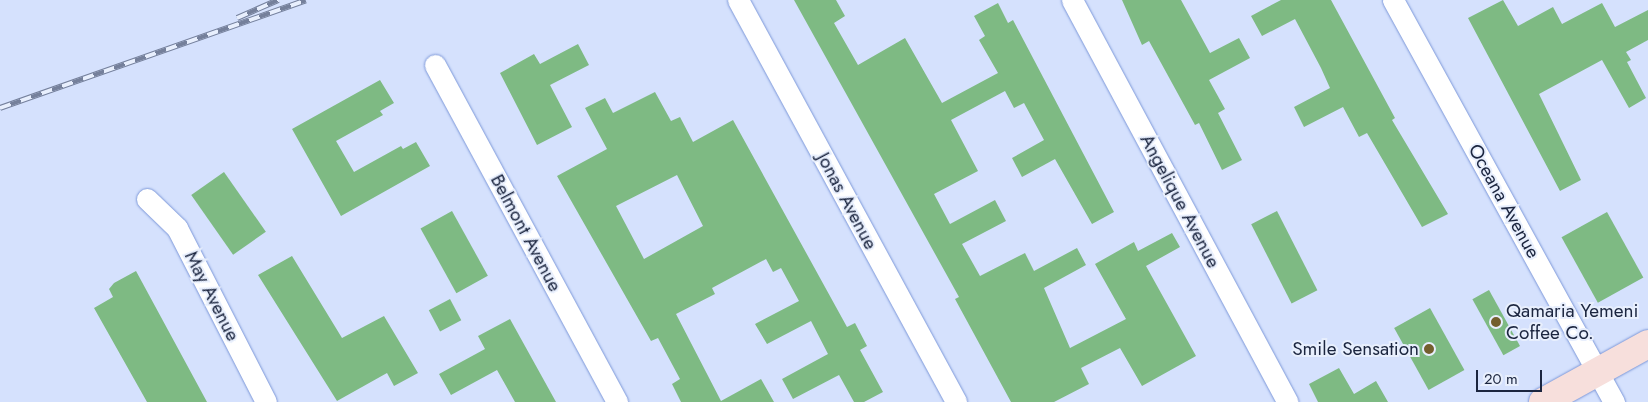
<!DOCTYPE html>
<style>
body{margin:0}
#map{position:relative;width:1648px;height:402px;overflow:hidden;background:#d5e1fd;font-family:Jost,sans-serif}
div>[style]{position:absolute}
.building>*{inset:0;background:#7eba83;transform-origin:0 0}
.roads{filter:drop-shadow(0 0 1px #7d98d9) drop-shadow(0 0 1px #7d98d9)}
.street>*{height:21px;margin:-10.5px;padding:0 10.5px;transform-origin:10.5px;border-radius:10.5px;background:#fff}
.secondary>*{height:28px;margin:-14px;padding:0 14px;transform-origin:14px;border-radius:14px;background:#f7dfdc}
.rail>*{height:5.5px;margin-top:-2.75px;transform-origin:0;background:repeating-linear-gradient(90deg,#e8effd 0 11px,#75809b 0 22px);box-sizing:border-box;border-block:1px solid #75809b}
.dots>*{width:14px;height:14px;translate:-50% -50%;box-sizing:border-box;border:2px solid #e8effd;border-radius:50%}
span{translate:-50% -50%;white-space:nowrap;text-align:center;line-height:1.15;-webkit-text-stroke:4px #e8effd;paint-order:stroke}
.street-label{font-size:19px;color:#1b253f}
.poi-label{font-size:19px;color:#1b253f}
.left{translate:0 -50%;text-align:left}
.right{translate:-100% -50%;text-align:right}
.scale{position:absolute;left:1476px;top:370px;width:66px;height:22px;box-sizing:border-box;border:2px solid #1b253f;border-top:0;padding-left:6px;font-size:15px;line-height:18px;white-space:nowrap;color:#1b253f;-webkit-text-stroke:4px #e8effd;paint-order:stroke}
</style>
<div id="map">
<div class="building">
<div style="clip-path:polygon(794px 0,836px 0,845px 16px,834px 23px,858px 65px,905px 38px,942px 103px,998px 73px,979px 40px,985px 36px,974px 16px,998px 3px,1008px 23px,1013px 20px,1114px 212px,1092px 224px,1055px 159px,1022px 177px,1012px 158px,1044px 140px,1024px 103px,1014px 108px,1005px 91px,951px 120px,978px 171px,934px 194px,950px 224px,995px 200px,1006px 221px,962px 244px,980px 276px,1025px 253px,1034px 271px,1077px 248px,1086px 265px,1044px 288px,1070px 348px,1126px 319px,1095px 264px,1134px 242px,1138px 251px,1172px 233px,1180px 247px,1146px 266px,1196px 356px,1142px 386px,1120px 348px,1081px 368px,1089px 384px,1054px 402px,1011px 402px,955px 299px,959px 297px)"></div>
<div style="clip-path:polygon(1122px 0,1181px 0,1210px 53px,1239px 38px,1250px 58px,1209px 80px,1225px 109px,1218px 113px,1242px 160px,1222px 170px,1199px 123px,1195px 125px,1149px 41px,1142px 45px)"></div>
<div style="clip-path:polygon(1281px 0,1331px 0,1395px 118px,1392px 120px,1448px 214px,1422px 227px,1367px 133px,1359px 137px,1343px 107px,1304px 127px,1294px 107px,1330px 88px,1321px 68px,1295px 19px,1262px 36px,1251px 16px)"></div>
<div style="clip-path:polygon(1503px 0,1518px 26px,1553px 7px,1562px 24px,1602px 3px,1615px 27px,1648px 10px,1648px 40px,1626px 52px,1631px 60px,1627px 62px,1646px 98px,1629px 108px,1602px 60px,1539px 94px,1581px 180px,1560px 191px,1468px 18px)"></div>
<div style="clip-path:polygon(578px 44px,589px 65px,550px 85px,572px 127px,537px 145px,500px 73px,534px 54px,540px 64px)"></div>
<div style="clip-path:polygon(380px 80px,394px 103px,380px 111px,383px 115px,336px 141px,354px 172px,401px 146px,403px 149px,416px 142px,430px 166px,341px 216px,292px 129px)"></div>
<div style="clip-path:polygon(evenodd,655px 92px,671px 121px,680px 117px,693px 142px,733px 120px,847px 327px,855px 323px,867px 346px,860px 350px,883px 392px,864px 402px,854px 402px,839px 375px,793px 399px,782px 379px,828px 354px,811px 321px,767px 344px,755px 324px,799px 301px,781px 268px,773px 272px,766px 259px,712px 288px,715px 294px,676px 314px,721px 401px,761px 379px,774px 402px,681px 402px,672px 384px,680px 379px,658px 338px,651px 341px,557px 176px,607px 149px,585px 108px,605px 98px,613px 113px,655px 92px,677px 175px,703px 226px,644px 259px,616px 206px,677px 175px)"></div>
<div style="left:224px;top:172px;width:73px;height:40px;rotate:55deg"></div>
<div style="left:452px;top:211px;width:74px;height:36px;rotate:61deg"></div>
<div style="left:1277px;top:211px;width:89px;height:29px;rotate:63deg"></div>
<div style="left:1607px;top:212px;width:75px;height:52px;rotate:61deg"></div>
<div style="clip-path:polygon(292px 256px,342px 338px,384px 316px,418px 373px,394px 386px,387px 373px,337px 401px,258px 275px)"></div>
<div style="clip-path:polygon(136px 271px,207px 402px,147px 402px,94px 308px,113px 297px,109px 289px,114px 283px)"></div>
<div style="left:1489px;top:290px;width:64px;height:19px;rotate:61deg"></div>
<div style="left:450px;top:299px;width:24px;height:24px;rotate:62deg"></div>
<div style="left:1430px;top:308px;width:71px;height:41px;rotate:61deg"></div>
<div style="clip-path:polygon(510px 319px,556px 402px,515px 402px,497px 370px,451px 395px,439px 374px,485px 349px,478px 336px)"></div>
<div style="clip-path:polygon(1339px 368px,1354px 394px,1376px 381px,1388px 402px,1318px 402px,1309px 384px)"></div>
</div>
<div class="roads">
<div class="street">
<div style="left:738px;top:0;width:457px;rotate:61.5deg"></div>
<div style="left:1072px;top:0;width:456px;rotate:61.8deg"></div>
<div style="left:1393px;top:0;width:459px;rotate:61.2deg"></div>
<div style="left:435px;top:65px;width:383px;rotate:61.6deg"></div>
<div style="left:147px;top:199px;width:42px;rotate:44deg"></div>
<div style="left:177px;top:228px;width:195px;rotate:62.9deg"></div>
</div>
<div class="secondary">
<div style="left:1543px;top:402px;width:120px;rotate:-28.9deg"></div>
</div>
</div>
<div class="rail">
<div style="left:237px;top:18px;width:45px;rotate:-23.7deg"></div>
<div style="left:0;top:108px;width:324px;rotate:-19.4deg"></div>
</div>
<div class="dots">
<div style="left:1496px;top:322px;background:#745f2e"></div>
<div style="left:1429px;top:349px;background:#745f2e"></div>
</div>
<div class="street-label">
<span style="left:847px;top:201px;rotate:62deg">Jonas Avenue</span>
<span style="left:1180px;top:201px;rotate:62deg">Angelique Avenue</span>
<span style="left:1504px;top:201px;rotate:61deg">Oceana Avenue</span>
<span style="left:526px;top:233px;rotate:62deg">Belmont Avenue</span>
<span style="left:212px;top:296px;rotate:63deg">May Avenue</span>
</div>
<div class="poi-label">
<span class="left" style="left:1506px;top:322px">Qamaria Yemeni<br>Coffee Co.</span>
<span class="right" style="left:1419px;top:349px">Smile Sensation</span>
</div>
<div class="scale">20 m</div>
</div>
